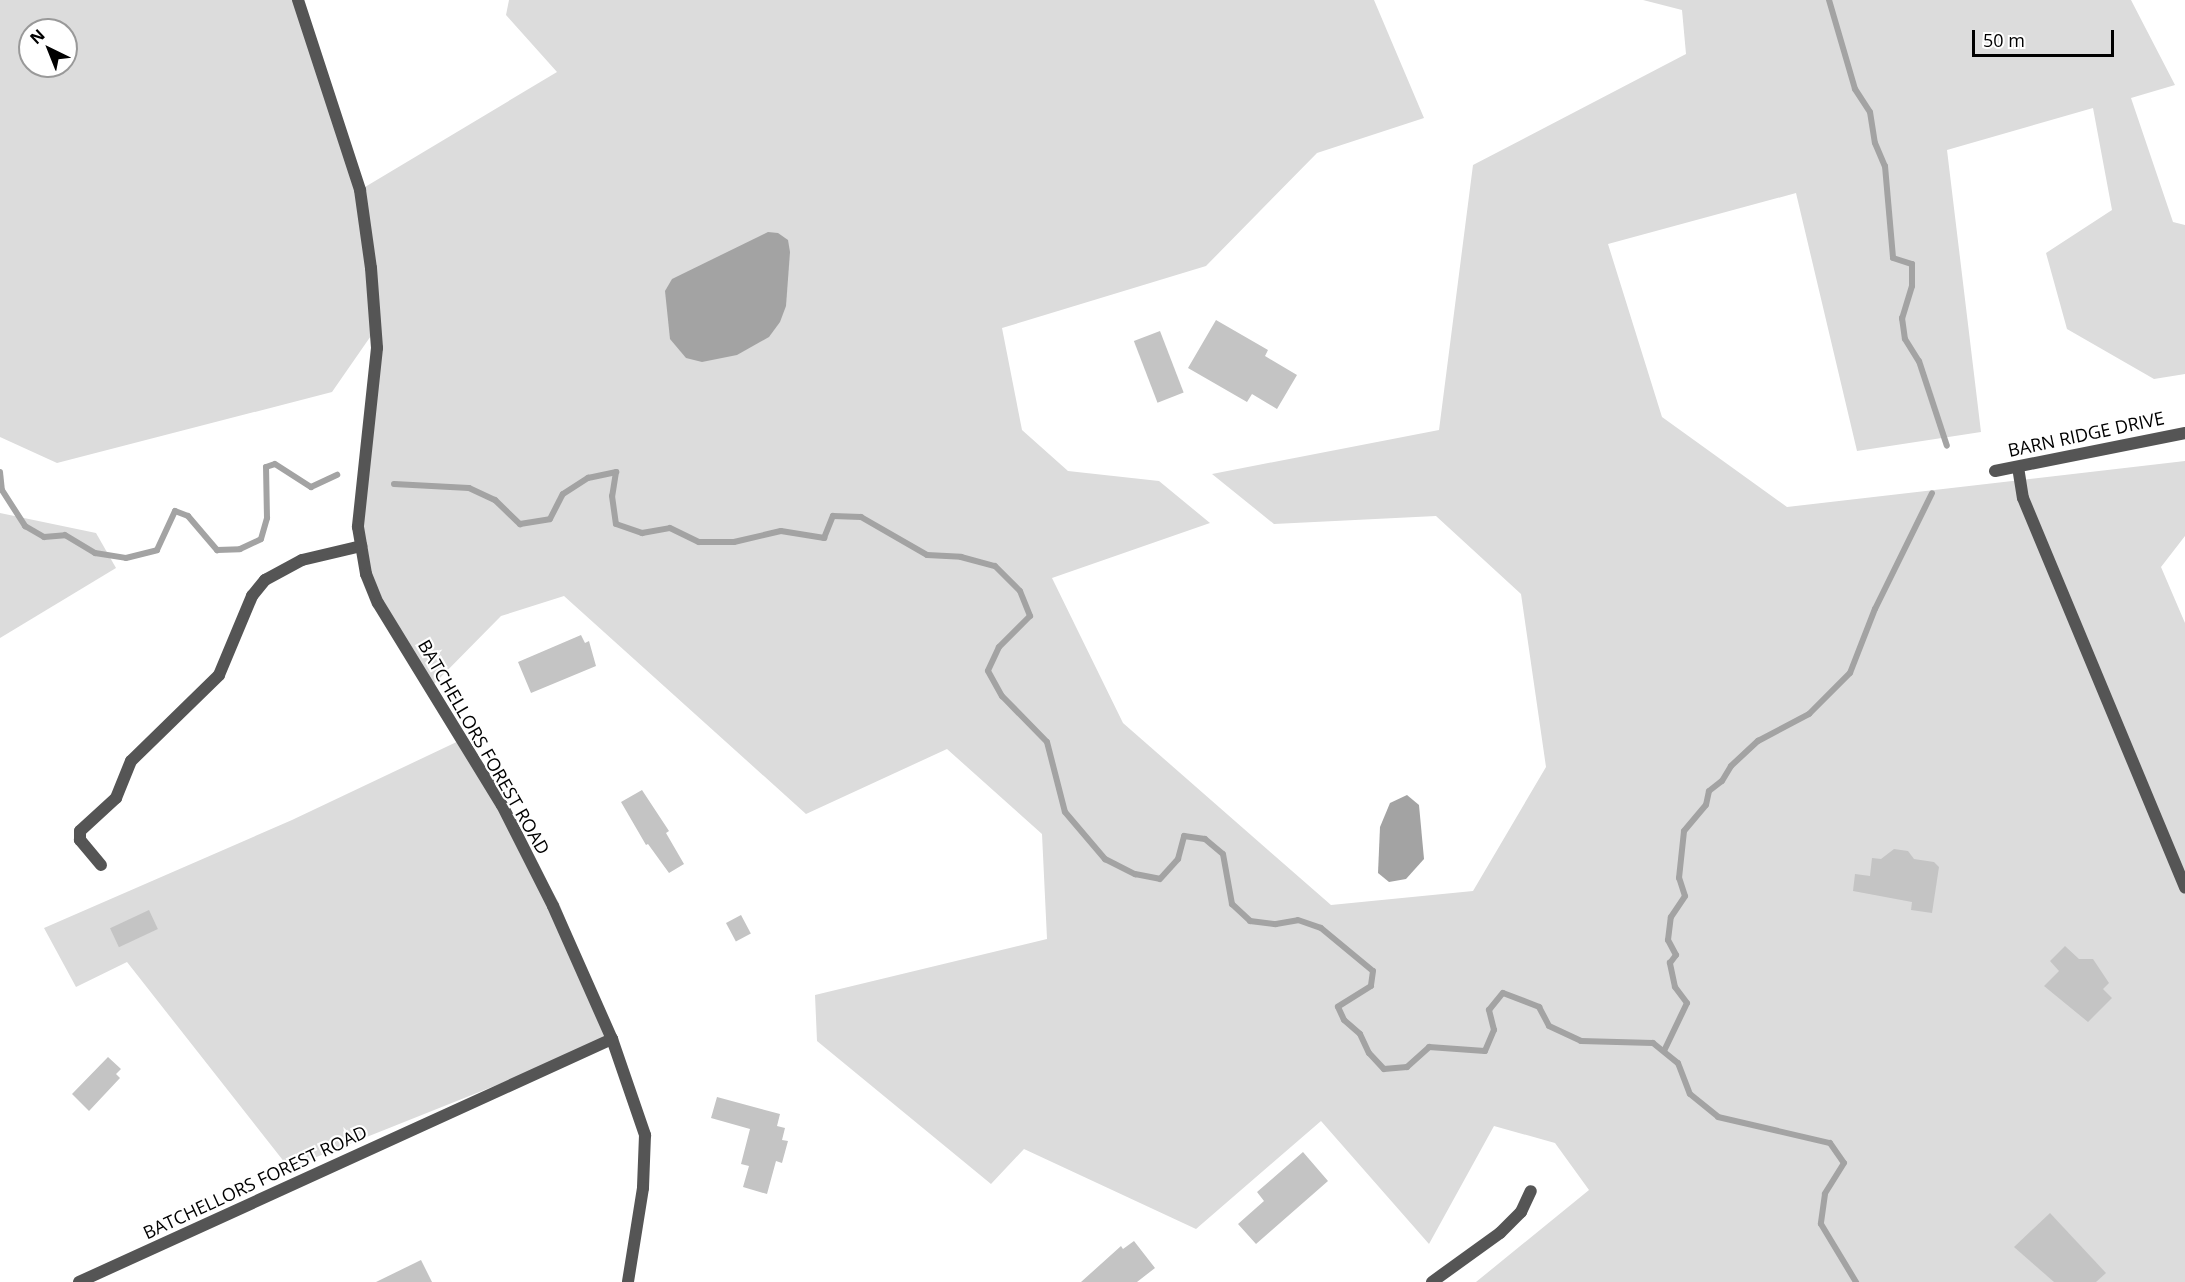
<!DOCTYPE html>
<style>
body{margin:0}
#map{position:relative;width:2185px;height:1282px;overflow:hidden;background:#fff;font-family:"Open Sans",sans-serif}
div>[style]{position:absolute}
.green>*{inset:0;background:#dcdcdc}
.water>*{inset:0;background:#a3a3a3}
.stream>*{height:6px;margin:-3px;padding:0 3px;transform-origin:3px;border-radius:3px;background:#a3a3a3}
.building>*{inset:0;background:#c4c4c4;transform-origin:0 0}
.lane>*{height:12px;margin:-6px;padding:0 6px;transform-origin:6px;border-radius:6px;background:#555}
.street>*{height:12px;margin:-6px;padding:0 6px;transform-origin:6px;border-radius:6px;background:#555}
span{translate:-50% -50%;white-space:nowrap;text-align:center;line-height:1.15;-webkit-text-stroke:4.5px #fff;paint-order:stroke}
.street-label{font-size:18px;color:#000}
.north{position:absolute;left:18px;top:18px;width:60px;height:60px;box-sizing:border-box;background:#fff;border:2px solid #999;border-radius:50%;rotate:317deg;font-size:16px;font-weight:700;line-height:24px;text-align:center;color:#000}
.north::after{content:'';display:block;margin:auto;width:21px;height:27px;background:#000;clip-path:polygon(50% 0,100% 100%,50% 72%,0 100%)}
.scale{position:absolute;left:1972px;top:30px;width:142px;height:27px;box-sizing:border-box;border:3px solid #000;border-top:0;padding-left:8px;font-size:18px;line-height:21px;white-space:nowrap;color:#000;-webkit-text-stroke:4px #fff;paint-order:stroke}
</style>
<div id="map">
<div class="green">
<div style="clip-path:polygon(evenodd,0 0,298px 0,360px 190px,557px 72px,506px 15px,509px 0,1374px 0,1424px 118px,1317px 153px,1206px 266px,1002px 328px,1022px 430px,1068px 471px,1159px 481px,1210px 523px,1052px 578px,1123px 723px,1331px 905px,1473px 891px,1546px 767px,1521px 594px,1436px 516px,1274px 524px,1212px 474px,1439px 430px,1473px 165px,1686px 54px,1682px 10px,1643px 0,2131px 0,2175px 85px,2131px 98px,2173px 222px,2185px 225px,2185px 374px,2154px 379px,2067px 329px,2046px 253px,2112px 210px,2093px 108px,1947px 150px,1981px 432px,1857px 451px,1796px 193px,1608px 244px,1662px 417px,1787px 507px,2185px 461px,2185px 536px,2161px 567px,2185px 623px,2185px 1282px,1476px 1282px,1589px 1190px,1555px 1143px,1494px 1126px,1429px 1244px,1321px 1121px,1196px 1229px,1024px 1149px,991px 1184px,817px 1041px,815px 995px,1047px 939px,1042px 834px,947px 749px,806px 814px,564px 596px,501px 616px,431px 687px,378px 603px,358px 527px,375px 330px,332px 392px,57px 463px,0 437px,0 0,30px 30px,66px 30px,66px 66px,30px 66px,30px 30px)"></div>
<div style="clip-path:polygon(0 513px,96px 533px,116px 568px,0 638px)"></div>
<div style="clip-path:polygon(465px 738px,559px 903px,612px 1039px,289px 1168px,127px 962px,76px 987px,44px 928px,292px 820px)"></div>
</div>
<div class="water">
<div style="clip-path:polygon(768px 232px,778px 233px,788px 240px,790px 252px,786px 306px,780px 322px,769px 337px,737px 355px,702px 362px,686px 358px,670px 339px,665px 291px,672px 279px)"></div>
<div style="clip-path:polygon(1407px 795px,1419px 805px,1424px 859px,1406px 879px,1389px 882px,1378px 873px,1380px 827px,1390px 803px)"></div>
</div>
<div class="stream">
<div style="left:1829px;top:0;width:93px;rotate:73.7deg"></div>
<div style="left:1855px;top:89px;width:27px;rotate:57deg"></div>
<div style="left:1870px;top:112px;width:31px;rotate:81deg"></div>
<div style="left:1875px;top:143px;width:25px;rotate:67deg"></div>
<div style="left:1885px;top:166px;width:92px;rotate:85deg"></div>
<div style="left:1893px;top:258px;width:20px;rotate:18deg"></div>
<div style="left:1912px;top:264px;width:22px;rotate:90deg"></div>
<div style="left:1912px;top:286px;width:34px;rotate:107deg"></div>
<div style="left:1902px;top:318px;width:21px;rotate:82deg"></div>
<div style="left:1905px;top:339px;width:26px;rotate:58deg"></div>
<div style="left:1919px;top:361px;width:89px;rotate:71.8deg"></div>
<div style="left:0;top:472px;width:18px;rotate:84deg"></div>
<div style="left:2px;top:490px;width:43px;rotate:57.4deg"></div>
<div style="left:25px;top:526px;width:22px;rotate:30deg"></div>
<div style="left:44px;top:537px;width:21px;rotate:-5deg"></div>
<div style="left:65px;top:535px;width:35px;rotate:31deg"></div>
<div style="left:95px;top:553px;width:31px;rotate:9deg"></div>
<div style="left:126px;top:558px;width:32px;rotate:-14deg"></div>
<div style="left:157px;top:550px;width:43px;rotate:-65.2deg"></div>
<div style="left:175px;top:511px;width:14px;rotate:21deg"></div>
<div style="left:188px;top:516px;width:45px;rotate:49.5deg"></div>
<div style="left:217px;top:550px;width:23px;rotate:-2deg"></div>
<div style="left:240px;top:549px;width:23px;rotate:-25deg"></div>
<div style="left:261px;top:539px;width:22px;rotate:-74deg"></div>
<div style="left:267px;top:518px;width:51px;rotate:-91.1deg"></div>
<div style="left:266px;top:467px;width:9px;rotate:-18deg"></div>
<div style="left:275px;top:464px;width:43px;rotate:32.6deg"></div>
<div style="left:311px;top:487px;width:29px;rotate:-25deg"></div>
<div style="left:394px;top:484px;width:75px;rotate:3.1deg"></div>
<div style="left:469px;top:488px;width:29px;rotate:25deg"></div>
<div style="left:495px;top:500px;width:35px;rotate:44deg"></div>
<div style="left:520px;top:524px;width:30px;rotate:-9deg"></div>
<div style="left:550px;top:519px;width:28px;rotate:-63deg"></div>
<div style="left:563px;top:494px;width:30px;rotate:-33deg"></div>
<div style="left:588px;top:478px;width:29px;rotate:-12deg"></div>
<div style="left:616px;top:472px;width:24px;rotate:99deg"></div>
<div style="left:612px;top:496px;width:28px;rotate:82deg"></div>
<div style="left:616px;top:524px;width:28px;rotate:19deg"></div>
<div style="left:642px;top:533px;width:28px;rotate:-10deg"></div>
<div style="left:670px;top:528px;width:32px;rotate:26deg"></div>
<div style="left:699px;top:542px;width:35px"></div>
<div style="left:734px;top:542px;width:48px;rotate:-13.2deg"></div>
<div style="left:781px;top:531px;width:44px;rotate:9.2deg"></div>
<div style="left:824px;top:538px;width:24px;rotate:-68deg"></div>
<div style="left:833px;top:516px;width:28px;rotate:2deg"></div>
<div style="left:861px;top:517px;width:76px;rotate:29.9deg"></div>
<div style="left:927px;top:555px;width:34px;rotate:3deg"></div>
<div style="left:961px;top:557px;width:35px;rotate:15deg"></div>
<div style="left:995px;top:566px;width:35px;rotate:45deg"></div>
<div style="left:1020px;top:591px;width:27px;rotate:68deg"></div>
<div style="left:1030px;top:616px;width:44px;rotate:135deg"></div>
<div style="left:999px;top:647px;width:26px;rotate:115deg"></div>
<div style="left:988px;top:671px;width:29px;rotate:61deg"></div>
<div style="left:1002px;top:696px;width:64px;rotate:45.6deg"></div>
<div style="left:1047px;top:742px;width:72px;rotate:75.6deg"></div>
<div style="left:1065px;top:812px;width:62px;rotate:49.6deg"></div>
<div style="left:1105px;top:859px;width:34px;rotate:27deg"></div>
<div style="left:1135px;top:874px;width:25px;rotate:11deg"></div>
<div style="left:1160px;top:879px;width:27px;rotate:-48deg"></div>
<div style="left:1178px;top:859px;width:24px;rotate:-75deg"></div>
<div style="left:1184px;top:836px;width:21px;rotate:8deg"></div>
<div style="left:1205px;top:839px;width:23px;rotate:40deg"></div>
<div style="left:1223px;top:854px;width:51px;rotate:79.8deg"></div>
<div style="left:1232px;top:904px;width:25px;rotate:43deg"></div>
<div style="left:1250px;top:921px;width:26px;rotate:7deg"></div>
<div style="left:1276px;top:924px;width:22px;rotate:-10deg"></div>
<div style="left:1298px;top:920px;width:24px;rotate:19deg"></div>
<div style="left:1321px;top:928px;width:67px;rotate:39.6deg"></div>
<div style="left:1373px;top:971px;width:15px;rotate:98deg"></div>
<div style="left:1371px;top:986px;width:39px;rotate:148deg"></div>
<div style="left:1338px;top:1007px;width:14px;rotate:65deg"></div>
<div style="left:1344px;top:1020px;width:21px;rotate:41deg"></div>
<div style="left:1360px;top:1034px;width:21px;rotate:65deg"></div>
<div style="left:1369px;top:1053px;width:22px;rotate:47deg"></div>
<div style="left:1384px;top:1069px;width:23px;rotate:-5deg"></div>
<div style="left:1407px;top:1067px;width:30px;rotate:-42deg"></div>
<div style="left:1429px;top:1047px;width:56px;rotate:4.1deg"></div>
<div style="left:1485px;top:1051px;width:23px;rotate:-67deg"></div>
<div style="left:1494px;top:1030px;width:21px;rotate:-104deg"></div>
<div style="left:1489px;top:1010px;width:22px;rotate:-51deg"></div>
<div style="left:1503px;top:993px;width:39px;rotate:21deg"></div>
<div style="left:1539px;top:1007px;width:21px;rotate:62deg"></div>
<div style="left:1549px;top:1026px;width:35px;rotate:25deg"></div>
<div style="left:1581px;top:1041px;width:72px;rotate:1.6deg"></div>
<div style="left:1653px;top:1043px;width:32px;rotate:39deg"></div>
<div style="left:1678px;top:1063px;width:33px;rotate:69deg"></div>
<div style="left:1690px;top:1094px;width:36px;rotate:39deg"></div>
<div style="left:1718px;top:1117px;width:115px;rotate:13.1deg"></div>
<div style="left:1830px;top:1143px;width:24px;rotate:55deg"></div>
<div style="left:1844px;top:1163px;width:36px;rotate:122deg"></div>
<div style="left:1825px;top:1194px;width:30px;rotate:98deg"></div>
<div style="left:1821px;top:1224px;width:68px;rotate:58.9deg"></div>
<div style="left:1664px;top:1051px;width:53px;rotate:-64.4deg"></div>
<div style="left:1687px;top:1003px;width:20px;rotate:-127deg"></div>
<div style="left:1675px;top:987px;width:25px;rotate:-102deg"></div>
<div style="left:1670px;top:963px;width:10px;rotate:-53deg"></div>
<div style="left:1676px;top:955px;width:17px;rotate:-118deg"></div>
<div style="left:1668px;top:940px;width:23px;rotate:-83deg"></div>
<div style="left:1671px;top:917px;width:25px;rotate:-56deg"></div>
<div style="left:1685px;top:896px;width:19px;rotate:-108deg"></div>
<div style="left:1679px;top:878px;width:47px;rotate:-83.9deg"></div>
<div style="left:1684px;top:831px;width:34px;rotate:-50deg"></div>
<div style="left:1706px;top:805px;width:14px;rotate:-78deg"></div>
<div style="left:1709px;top:791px;width:16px;rotate:-38deg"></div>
<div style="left:1722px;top:781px;width:17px;rotate:-59deg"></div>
<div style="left:1731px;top:766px;width:37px;rotate:-43deg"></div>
<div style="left:1758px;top:741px;width:58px;rotate:-27.9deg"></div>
<div style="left:1809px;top:714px;width:58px;rotate:-45deg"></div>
<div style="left:1850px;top:673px;width:69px;rotate:-68.7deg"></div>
<div style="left:1875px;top:609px;width:129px;rotate:-63.8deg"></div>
</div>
<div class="building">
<div style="clip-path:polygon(1216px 320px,1268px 350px,1265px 356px,1297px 375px,1277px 409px,1252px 394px,1247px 402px,1188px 368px)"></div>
<div style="left:1160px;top:331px;width:66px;height:28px;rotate:69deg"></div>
<div style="clip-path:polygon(581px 635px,585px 643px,589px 641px,596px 666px,531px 693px,518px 662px)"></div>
<div style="clip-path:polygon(642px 790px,669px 831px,666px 833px,684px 864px,669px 873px,648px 844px,646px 845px,621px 802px)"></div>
<div style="clip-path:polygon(1894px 849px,1908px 851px,1914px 859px,1934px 862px,1939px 867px,1932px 913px,1911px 910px,1912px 902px,1853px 891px,1855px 874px,1870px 876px,1872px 858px,1881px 859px)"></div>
<div style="left:149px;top:910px;width:21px;height:43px;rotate:65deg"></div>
<div style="left:741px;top:915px;width:21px;height:17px;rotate:62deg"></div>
<div style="clip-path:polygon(2065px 946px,2079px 959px,2093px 959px,2109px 983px,2103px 989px,2112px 998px,2088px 1022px,2044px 986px,2059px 971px,2050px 961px)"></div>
<div style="clip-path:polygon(108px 1057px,121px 1069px,116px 1074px,120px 1078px,89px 1111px,72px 1094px)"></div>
<div style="clip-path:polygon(717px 1097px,780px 1114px,777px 1126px,785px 1128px,782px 1140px,788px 1141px,782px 1163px,776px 1161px,767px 1194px,743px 1187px,749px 1166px,741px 1164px,750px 1129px,711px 1118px)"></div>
<div style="clip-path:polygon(1303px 1152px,1328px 1181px,1256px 1244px,1238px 1224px,1264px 1201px,1257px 1192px)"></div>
<div style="clip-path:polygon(2050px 1213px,2106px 1273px,2096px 1282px,2054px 1282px,2014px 1247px)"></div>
<div style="clip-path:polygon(1134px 1241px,1155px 1268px,1137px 1282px,1081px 1282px,1121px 1246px,1123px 1249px)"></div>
<div style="clip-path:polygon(421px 1260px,432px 1282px,376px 1282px)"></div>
</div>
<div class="lane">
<div style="left:101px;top:865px;width:33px;rotate:-130deg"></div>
<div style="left:80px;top:840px;width:9px;rotate:-90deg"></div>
<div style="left:80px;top:831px;width:49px;rotate:-42.5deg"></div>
<div style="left:116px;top:798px;width:40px;rotate:-68deg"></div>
<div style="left:131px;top:761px;width:123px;rotate:-44.3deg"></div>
<div style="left:219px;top:675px;width:86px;rotate:-67.3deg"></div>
<div style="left:252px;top:596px;width:21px;rotate:-51deg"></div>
<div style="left:265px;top:580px;width:42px;rotate:-28.4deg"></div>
<div style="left:302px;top:560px;width:61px;rotate:-13.3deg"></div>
</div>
<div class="street">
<div style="left:298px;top:0;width:200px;rotate:71.9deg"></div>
<div style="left:360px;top:190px;width:79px;rotate:82deg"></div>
<div style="left:371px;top:268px;width:80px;rotate:85.7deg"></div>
<div style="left:377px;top:348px;width:180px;rotate:96.1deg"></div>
<div style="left:358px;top:527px;width:48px;rotate:80.3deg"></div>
<div style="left:366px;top:574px;width:31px;rotate:68deg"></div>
<div style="left:378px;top:603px;width:237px;rotate:58.5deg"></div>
<div style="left:502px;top:805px;width:113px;rotate:63.2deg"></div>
<div style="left:553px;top:906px;width:145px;rotate:66.1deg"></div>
<div style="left:612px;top:1039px;width:102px;rotate:71deg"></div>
<div style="left:645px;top:1135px;width:53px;rotate:92.2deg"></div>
<div style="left:643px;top:1188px;width:95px;rotate:99.1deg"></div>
<div style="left:2018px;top:467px;width:31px;rotate:81deg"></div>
<div style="left:2023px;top:498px;width:422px;rotate:67.4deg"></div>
<div style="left:1995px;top:471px;width:194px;rotate:-11.3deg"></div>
<div style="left:79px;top:1282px;width:586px;rotate:-24.51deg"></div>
<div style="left:1432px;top:1282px;width:84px;rotate:-35.8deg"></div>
<div style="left:1500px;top:1233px;width:30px;rotate:-45deg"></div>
<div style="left:1521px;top:1212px;width:23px;rotate:-65deg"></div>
</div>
<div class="street-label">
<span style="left:2086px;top:434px;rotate:-12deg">BARN RIDGE DRIVE</span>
<span style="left:484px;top:747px;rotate:60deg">BATCHELLORS FOREST ROAD</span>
<span style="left:255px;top:1182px;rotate:-25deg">BATCHELLORS FOREST ROAD</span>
</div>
<div class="north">N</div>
<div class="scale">50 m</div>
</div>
